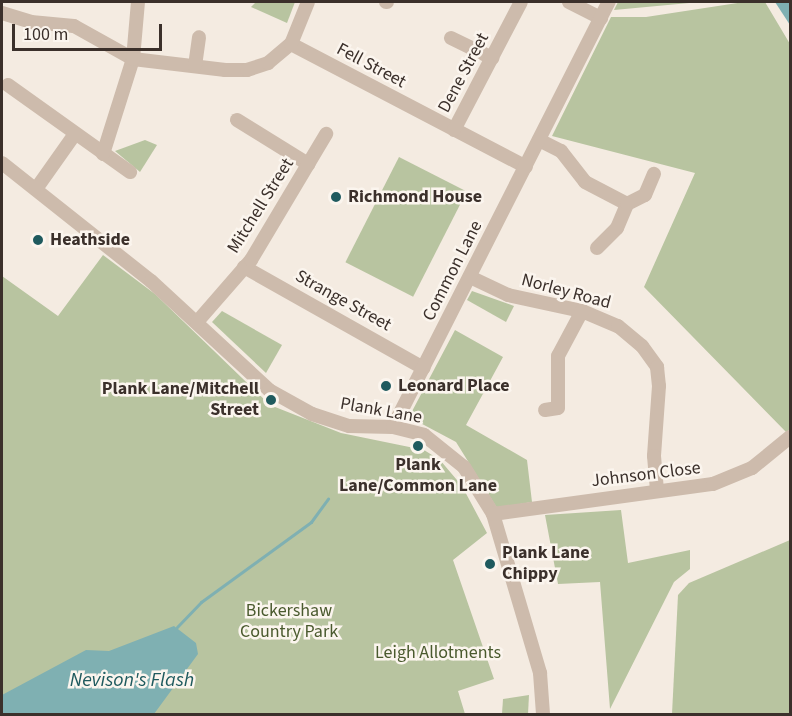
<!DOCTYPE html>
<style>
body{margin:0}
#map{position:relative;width:792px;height:716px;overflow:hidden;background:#f4ebe1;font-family:"Source Sans 3",sans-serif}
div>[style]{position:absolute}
.green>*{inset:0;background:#b8c4a0;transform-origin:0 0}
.water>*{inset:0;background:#7fb0b2}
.stream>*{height:3px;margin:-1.5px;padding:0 1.5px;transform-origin:1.5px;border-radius:1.5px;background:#7fb0b2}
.minor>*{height:14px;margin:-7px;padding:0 7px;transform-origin:7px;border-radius:7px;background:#cdbbac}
.dots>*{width:16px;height:16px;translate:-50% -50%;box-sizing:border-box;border:3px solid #fbf5ee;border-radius:50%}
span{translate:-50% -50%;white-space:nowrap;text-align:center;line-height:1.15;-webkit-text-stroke:5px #fbf5ee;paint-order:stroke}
.street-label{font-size:18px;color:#3b302b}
.poi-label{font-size:18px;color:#3b302b;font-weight:700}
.left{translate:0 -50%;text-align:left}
.right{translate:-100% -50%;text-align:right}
.park-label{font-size:18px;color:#4a5a2e}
.water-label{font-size:20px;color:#1f5a5e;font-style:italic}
.frame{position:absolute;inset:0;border:3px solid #3b302b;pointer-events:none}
.scale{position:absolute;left:12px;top:24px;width:150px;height:27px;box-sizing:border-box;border:3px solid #3b302b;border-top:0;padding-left:8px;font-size:18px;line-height:21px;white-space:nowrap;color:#3b302b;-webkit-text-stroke:4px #fbf5ee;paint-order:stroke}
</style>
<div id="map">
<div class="green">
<div style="clip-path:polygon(256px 2px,295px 2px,287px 23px,251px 7px)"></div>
<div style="clip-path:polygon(618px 2px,700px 2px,614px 10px)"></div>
<div style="clip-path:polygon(744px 2px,765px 2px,790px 44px,790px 428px,787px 433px,644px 287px,695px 173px,552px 136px,611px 17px,646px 17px)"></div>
<div style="clip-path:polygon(145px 140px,157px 145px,140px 172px,115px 151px)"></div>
<div style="left:399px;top:157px;width:76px;height:118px;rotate:27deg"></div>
<div style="clip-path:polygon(103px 255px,155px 294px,270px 405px,341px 433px,424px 450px,440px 460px,462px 486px,487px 533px,453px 560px,494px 679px,458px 691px,465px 714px,2px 714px,2px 276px,58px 316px)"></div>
<div style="clip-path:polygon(472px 291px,514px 306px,506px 322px,467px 300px)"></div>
<div style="clip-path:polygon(222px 311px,282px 345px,266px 373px,212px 322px)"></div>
<div style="clip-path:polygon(455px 330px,503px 357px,466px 425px,527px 460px,532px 502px,497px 508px,456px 442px,409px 417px)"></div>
<div style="clip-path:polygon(621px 510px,628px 563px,690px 550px,690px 569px,674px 582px,610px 709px,600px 582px,558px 584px,545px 515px)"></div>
<div style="clip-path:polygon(790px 540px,790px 714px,672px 714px,678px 595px,689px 583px)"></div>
<div style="clip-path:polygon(529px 695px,528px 714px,502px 714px,503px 699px)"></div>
</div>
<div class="water">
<div style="clip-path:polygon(775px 2px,790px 2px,790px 25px)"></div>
<div style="clip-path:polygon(174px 626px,196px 643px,198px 654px,154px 714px,2px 714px,2px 695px,86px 650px,109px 651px)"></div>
</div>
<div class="stream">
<div style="left:177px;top:627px;width:35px;rotate:-46deg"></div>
<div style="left:201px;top:602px;width:136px;rotate:-36deg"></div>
<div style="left:311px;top:522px;width:29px;rotate:-54deg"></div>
</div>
<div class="minor">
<div style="left:386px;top:2px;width:1px"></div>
<div style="left:569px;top:2px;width:36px;rotate:27deg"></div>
<div style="left:2px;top:13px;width:30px;rotate:17deg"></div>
<div style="left:31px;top:22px;width:43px;rotate:5.3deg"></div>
<div style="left:74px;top:26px;width:68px;rotate:29.2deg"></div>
<div style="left:133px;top:59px;width:93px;rotate:6.8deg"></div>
<div style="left:225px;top:70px;width:22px"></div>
<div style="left:247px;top:70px;width:22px;rotate:-18deg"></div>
<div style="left:268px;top:63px;width:30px;rotate:-40deg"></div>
<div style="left:451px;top:38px;width:46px;rotate:26deg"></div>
<div style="left:291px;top:44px;width:265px;rotate:27.6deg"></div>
<div style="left:291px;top:44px;width:45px;rotate:-68deg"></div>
<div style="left:195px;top:66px;width:29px;rotate:-82deg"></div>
<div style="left:8px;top:85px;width:150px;rotate:35.5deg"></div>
<div style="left:237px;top:120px;width:84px;rotate:31.8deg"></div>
<div style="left:454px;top:130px;width:144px;rotate:-62.4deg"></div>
<div style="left:539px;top:140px;width:25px;rotate:27deg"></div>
<div style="left:561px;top:151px;width:39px;rotate:52deg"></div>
<div style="left:585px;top:182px;width:47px;rotate:27.6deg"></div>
<div style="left:103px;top:154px;width:100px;rotate:-72.5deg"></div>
<div style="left:133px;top:59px;width:57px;rotate:-85deg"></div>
<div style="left:2px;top:163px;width:190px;rotate:38.4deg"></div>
<div style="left:151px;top:281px;width:161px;rotate:42.7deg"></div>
<div style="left:269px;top:390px;width:49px;rotate:29.2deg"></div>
<div style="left:312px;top:414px;width:39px;rotate:18deg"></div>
<div style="left:349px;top:426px;width:44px;rotate:1.3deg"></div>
<div style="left:393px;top:427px;width:32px;rotate:14deg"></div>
<div style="left:424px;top:435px;width:51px;rotate:38.7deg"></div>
<div style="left:464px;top:467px;width:55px;rotate:58.3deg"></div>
<div style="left:493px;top:514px;width:166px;rotate:73.5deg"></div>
<div style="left:540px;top:673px;width:41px;rotate:85.8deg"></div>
<div style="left:36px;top:189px;width:67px;rotate:-54.7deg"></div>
<div style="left:597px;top:248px;width:28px;rotate:-45deg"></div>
<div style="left:617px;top:228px;width:26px;rotate:-67deg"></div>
<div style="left:627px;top:204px;width:20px;rotate:-27deg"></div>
<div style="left:645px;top:195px;width:23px;rotate:-67deg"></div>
<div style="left:244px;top:267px;width:206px;rotate:29.4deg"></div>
<div style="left:470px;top:277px;width:42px;rotate:25.3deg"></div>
<div style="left:508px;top:295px;width:76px;rotate:12.2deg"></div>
<div style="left:582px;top:311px;width:39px;rotate:23deg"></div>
<div style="left:618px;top:326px;width:31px;rotate:40deg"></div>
<div style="left:642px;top:346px;width:26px;rotate:54deg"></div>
<div style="left:657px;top:367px;width:19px;rotate:84deg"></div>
<div style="left:659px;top:386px;width:70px;rotate:94.1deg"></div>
<div style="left:654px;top:456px;width:35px;rotate:85deg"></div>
<div style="left:197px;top:322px;width:82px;rotate:-48.9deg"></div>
<div style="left:251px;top:260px;width:147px;rotate:-59.2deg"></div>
<div style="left:545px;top:410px;width:13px;rotate:-9deg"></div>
<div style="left:558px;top:408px;width:52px;rotate:-90deg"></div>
<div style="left:558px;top:356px;width:51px;rotate:-61.9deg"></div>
<div style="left:393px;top:427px;width:477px;rotate:-63.1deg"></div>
<div style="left:493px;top:514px;width:222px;rotate:-7.8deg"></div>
<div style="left:713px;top:484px;width:42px;rotate:-22.3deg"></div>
<div style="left:752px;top:468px;width:49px;rotate:-39.2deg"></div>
</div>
<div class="dots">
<div style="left:336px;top:197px;background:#1f5a5e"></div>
<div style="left:38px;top:240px;background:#1f5a5e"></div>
<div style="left:386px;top:386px;background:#1f5a5e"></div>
<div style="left:271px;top:400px;background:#1f5a5e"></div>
<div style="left:418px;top:446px;background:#1f5a5e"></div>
<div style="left:490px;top:564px;background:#1f5a5e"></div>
</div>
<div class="street-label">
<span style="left:371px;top:66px;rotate:28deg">Fell Street</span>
<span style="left:464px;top:73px;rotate:-62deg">Dene Street</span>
<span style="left:261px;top:206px;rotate:-58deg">Mitchell Street</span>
<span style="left:453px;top:271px;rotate:-63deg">Common Lane</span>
<span style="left:566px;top:292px;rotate:15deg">Norley Road</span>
<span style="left:343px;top:301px;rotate:29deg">Strange Street</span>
<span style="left:381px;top:411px;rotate:10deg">Plank Lane</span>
<span style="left:646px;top:475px;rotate:-7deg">Johnson Close</span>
</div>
<div class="poi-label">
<span class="left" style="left:348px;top:197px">Richmond House</span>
<span class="left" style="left:50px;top:240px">Heathside</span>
<span class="left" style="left:398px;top:386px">Leonard Place</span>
<span class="right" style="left:259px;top:400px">Plank Lane/Mitchell<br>Street</span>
<span style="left:418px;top:476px">Plank<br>Lane/Common Lane</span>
<span class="left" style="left:502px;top:564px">Plank Lane<br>Chippy</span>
</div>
<div class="park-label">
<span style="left:289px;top:622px">Bickershaw<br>Country Park</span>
<span style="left:438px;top:653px">Leigh Allotments</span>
</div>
<div class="water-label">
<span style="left:132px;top:680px">Nevison's Flash</span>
</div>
<div class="frame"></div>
<div class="scale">100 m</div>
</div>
